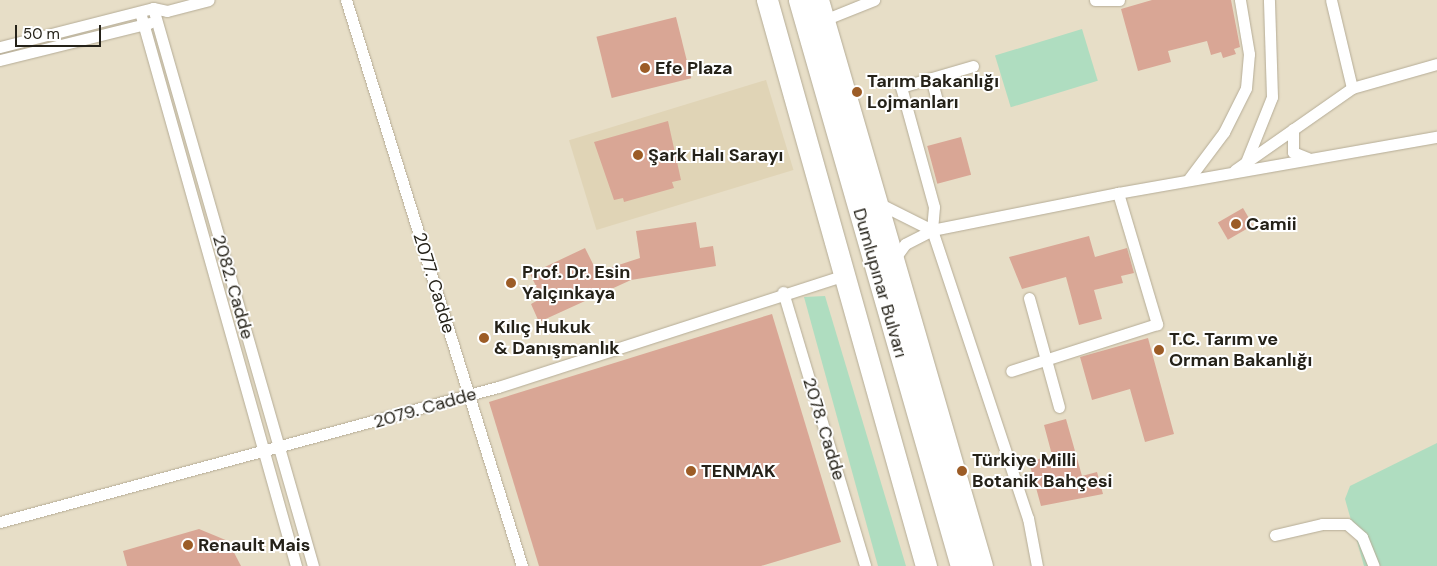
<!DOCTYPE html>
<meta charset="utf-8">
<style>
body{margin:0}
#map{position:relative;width:1437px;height:566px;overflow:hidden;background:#e7dec7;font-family:"DM Sans",sans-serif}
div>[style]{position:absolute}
.built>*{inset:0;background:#e0d4b6;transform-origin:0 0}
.green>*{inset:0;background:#afddc0;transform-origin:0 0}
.building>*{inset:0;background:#d9a695;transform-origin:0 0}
.roads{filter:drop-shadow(0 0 1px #b5ac96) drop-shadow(0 0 1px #b5ac96)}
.street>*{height:11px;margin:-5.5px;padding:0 5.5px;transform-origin:5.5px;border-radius:5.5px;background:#fff}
.highway>*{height:21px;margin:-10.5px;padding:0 10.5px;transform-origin:10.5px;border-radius:10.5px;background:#fff}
.dots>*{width:14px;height:14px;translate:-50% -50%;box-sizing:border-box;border:2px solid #fff;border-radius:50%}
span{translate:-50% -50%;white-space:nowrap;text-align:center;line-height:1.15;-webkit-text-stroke:4px #fff;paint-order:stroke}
.poi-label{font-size:18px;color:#252219;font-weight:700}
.left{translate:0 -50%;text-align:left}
.street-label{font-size:18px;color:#252219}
.scale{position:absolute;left:15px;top:25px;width:86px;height:22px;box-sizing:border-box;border:2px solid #252219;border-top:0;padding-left:6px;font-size:15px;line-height:18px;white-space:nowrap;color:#252219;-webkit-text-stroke:4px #fff;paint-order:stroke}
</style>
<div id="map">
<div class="built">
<div style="left:766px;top:80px;width:94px;height:206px;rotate:73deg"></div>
</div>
<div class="green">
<div style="left:1082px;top:29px;width:54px;height:91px;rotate:73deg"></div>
<div style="clip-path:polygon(825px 296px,906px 566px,878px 566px,804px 297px)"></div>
<div style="clip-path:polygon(1437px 443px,1437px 566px,1364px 566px,1345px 499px,1350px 486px)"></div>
</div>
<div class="building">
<div style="clip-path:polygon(1152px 0,1231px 0,1240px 47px,1234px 49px,1236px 54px,1223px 58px,1221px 52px,1211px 55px,1207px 41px,1168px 51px,1171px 62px,1138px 71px,1121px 9px)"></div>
<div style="left:676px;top:17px;width:63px;height:82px;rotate:76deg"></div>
<div style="clip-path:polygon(668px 121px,681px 180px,672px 182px,674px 188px,624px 202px,623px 198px,614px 200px,594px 142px)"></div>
<div style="left:961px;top:137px;width:39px;height:35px;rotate:75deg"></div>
<div style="left:1243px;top:208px;width:20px;height:29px;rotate:60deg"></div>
<div style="clip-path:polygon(696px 222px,700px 248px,713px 246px,716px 266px,631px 280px,539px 322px,531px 304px,542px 298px,530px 274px,585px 248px,597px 272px,640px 258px,636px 231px)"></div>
<div style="clip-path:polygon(1089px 236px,1095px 257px,1127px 248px,1134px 273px,1121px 276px,1123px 283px,1094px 290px,1102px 319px,1079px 325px,1066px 277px,1022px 289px,1009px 257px)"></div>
<div style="clip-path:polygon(772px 314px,841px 542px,761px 566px,539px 566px,489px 402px)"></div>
<div style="clip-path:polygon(1148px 338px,1174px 434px,1145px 442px,1130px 389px,1092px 400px,1080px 357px)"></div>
<div style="clip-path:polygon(1066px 419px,1082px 476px,1097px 472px,1103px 494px,1041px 506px,1029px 462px,1052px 455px,1044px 425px)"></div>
<div style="clip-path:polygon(199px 529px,228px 541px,241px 566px,127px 566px,123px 551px)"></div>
</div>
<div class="roads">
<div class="street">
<div style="left:346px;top:0;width:593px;rotate:72.73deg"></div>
<div style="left:1095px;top:0;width:24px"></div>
<div style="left:153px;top:8px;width:580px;rotate:74deg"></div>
<div style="left:140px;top:12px;width:576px;rotate:74.27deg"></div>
<div style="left:824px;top:20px;width:54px;rotate:-21.8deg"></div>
<div style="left:0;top:47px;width:158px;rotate:-14.3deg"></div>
<div style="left:153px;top:8px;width:14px;rotate:12deg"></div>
<div style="left:167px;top:11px;width:43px;rotate:-14.7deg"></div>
<div style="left:0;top:60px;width:154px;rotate:-13.9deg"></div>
<div style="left:973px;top:66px;width:75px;rotate:163.7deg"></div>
<div style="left:901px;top:87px;width:124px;rotate:74.6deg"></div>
<div style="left:934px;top:207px;width:23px;rotate:95deg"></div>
<div style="left:932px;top:230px;width:304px;rotate:71.6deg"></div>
<div style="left:1028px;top:518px;width:49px;rotate:79.4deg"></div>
<div style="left:931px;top:78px;width:24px;rotate:75deg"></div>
<div style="left:1352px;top:88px;width:88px;rotate:-15.8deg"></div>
<div style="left:1293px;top:129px;width:23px;rotate:90deg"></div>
<div style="left:1293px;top:152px;width:16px;rotate:22deg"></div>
<div style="left:1246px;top:162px;width:70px;rotate:-68.2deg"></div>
<div style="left:1272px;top:97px;width:97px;rotate:-91.8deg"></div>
<div style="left:1235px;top:170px;width:143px;rotate:-35deg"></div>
<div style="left:1352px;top:88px;width:90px;rotate:-103.4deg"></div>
<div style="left:1188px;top:180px;width:60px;rotate:-53.1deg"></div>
<div style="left:1224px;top:132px;width:49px;rotate:-63.4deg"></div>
<div style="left:1246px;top:88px;width:34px;rotate:-85deg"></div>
<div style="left:1249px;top:54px;width:55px;rotate:-99.5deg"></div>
<div style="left:1118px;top:193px;width:324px;rotate:-10deg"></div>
<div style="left:880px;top:204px;width:58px;rotate:26.6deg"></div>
<div style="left:895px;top:258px;width:17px;rotate:-54deg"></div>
<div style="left:905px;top:244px;width:30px;rotate:-27deg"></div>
<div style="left:932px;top:230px;width:190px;rotate:-11.3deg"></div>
<div style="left:1118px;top:193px;width:137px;rotate:73.4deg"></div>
<div style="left:1157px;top:324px;width:153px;rotate:162.2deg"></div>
<div style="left:783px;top:292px;width:286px;rotate:73.3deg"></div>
<div style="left:1029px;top:298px;width:113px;rotate:74.6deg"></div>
<div style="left:0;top:522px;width:516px;rotate:-15.17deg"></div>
<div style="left:498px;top:387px;width:364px;rotate:-17.9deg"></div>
<div style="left:1275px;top:535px;width:48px;rotate:-13.2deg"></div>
<div style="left:1322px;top:524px;width:25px"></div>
<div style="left:1347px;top:524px;width:20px;rotate:41deg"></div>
<div style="left:1362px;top:537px;width:31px;rotate:68deg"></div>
</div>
<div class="highway">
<div style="left:767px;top:0;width:588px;rotate:74.31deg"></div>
<div style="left:799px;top:0;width:589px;rotate:74.03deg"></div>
<div style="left:818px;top:0;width:589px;rotate:73.84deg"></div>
</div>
</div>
<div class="dots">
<div style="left:645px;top:68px;background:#9c5c26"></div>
<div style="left:857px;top:92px;background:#9c5c26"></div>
<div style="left:638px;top:155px;background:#9c5c26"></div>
<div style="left:1236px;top:224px;background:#9c5c26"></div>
<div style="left:511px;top:283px;background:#9c5c26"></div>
<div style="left:484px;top:338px;background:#9c5c26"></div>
<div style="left:1159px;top:350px;background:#9c5c26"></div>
<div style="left:691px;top:471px;background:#9c5c26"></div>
<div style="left:962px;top:471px;background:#9c5c26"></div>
<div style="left:188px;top:545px;background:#9c5c26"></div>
</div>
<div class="poi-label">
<span class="left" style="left:655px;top:68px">Efe Plaza</span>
<span class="left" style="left:867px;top:92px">Tarım Bakanlığı<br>Lojmanları</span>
<span class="left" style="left:648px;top:155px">Şark Halı Sarayı</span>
<span class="left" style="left:1246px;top:224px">Camii</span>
<span class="left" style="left:522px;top:283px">Prof. Dr. Esin<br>Yalçınkaya</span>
<span class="left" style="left:494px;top:338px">Kılıç Hukuk<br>&amp; Danışmanlık</span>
<span class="left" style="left:1169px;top:350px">T.C. Tarım ve<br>Orman Bakanlığı</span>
<span class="left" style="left:972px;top:471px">Türkiye Milli<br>Botanik Bahçesi</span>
<span class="left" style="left:701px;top:471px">TENMAK</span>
<span class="left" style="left:198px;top:545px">Renault Mais</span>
</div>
<div class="street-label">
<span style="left:434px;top:283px;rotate:73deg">2077. Cadde</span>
<span style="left:880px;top:283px;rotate:74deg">Dumlupınar Bulvarı</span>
<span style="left:233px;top:287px;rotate:74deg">2082. Cadde</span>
<span style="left:425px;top:408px;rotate:-16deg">2079. Cadde</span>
<span style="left:824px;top:429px;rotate:73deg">2078. Cadde</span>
</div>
<div class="scale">50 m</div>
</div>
